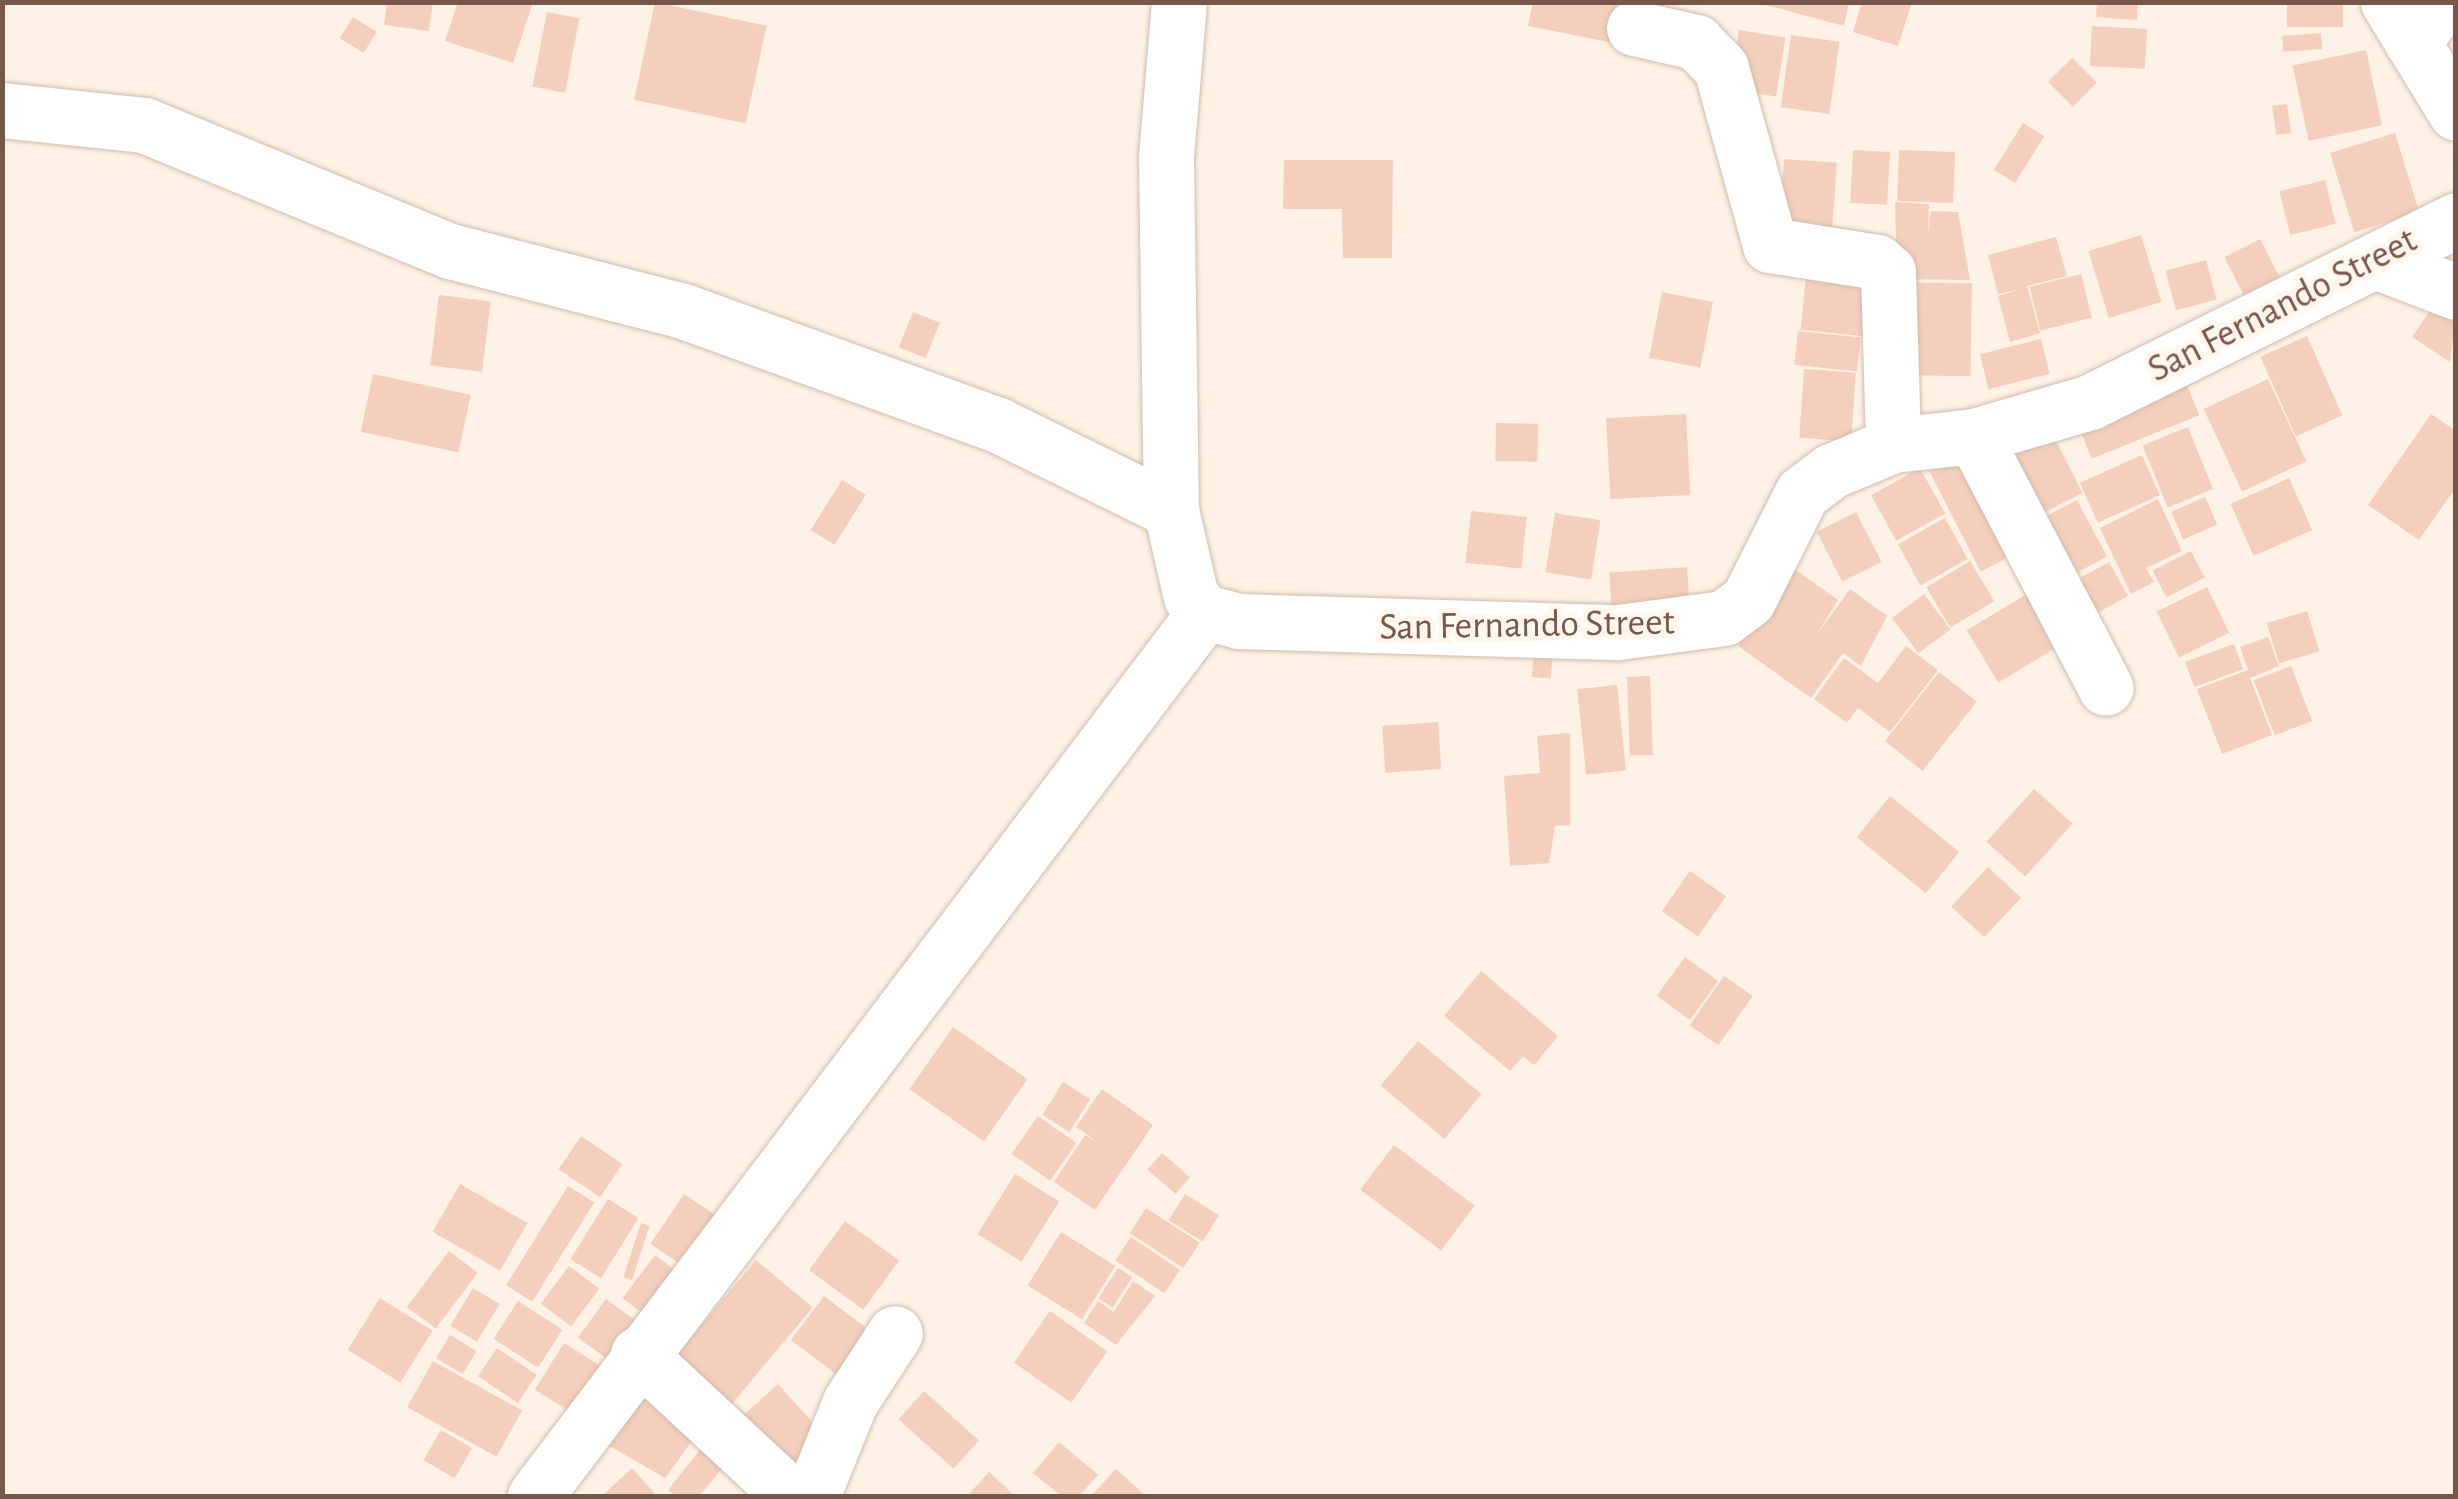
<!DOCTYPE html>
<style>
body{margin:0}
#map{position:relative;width:2458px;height:1499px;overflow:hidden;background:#fdf2e5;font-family:"Alegreya Sans",sans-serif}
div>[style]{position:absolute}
.building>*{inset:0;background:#f3cfbc;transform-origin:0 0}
.roads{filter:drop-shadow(0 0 2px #d1bbae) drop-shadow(0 0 2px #d1bbae)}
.minor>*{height:55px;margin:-27.5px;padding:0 27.5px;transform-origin:27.5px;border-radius:27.5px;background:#fff}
span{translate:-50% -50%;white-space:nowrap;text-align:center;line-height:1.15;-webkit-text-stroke:10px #fff6ec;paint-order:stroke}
.street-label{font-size:38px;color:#76574a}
.frame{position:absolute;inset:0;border:5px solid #76574a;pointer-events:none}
</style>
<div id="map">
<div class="building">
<div style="clip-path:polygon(387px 2px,433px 2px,429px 31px,384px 25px)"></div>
<div style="clip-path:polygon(458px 2px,533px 2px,513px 63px,445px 41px)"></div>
<div style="left:655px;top:2px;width:114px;height:100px;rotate:12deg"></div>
<div style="clip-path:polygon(1533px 2px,1617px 2px,1609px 42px,1528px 26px)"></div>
<div style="clip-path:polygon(1755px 2px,1849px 2px,1844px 26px)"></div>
<div style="clip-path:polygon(1862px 2px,1912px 2px,1898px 46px,1853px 32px)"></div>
<div style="clip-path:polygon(2097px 2px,2138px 2px,2137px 20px,2096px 17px)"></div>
<div style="left:2287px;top:2px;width:56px;height:25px"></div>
<div style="left:547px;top:12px;width:33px;height:76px;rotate:11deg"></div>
<div style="left:353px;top:17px;width:28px;height:25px;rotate:32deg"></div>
<div style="left:2092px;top:26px;width:55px;height:40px;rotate:3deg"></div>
<div style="left:1739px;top:30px;width:47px;height:60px;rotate:9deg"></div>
<div style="left:2321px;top:33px;width:16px;height:39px;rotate:86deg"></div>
<div style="left:1791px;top:35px;width:49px;height:73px;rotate:8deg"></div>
<div style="left:2366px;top:50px;width:77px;height:75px;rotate:78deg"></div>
<div style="left:2072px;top:58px;width:35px;height:34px;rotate:45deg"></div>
<div style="left:2287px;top:104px;width:29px;height:15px;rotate:82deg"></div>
<div style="left:2023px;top:123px;width:25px;height:55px;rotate:32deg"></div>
<div style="left:2395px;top:133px;width:83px;height:68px;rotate:73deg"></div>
<div style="left:1853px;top:150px;width:37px;height:53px;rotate:3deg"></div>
<div style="left:1899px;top:150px;width:56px;height:51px;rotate:2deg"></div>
<div style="left:1784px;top:159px;width:53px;height:68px;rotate:4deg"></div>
<div style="clip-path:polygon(1284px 160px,1393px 160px,1392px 258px,1343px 258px,1342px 209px,1283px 209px)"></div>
<div style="left:2325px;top:180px;width:45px;height:47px;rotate:76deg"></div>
<div style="clip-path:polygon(1895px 202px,1929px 204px,1928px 233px,1931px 211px,1958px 212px,1970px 280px,1897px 279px)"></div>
<div style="left:2141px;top:235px;width:70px;height:55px;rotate:73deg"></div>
<div style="clip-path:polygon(2056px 237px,2067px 276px,2027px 286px,2040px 333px,2010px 342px,1998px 296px,2022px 289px,1998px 294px,1988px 255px)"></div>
<div style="left:2260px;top:239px;width:47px;height:40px;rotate:63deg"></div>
<div style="left:2206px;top:260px;width:41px;height:42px;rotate:75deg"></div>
<div style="left:1807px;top:267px;width:71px;height:63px;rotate:6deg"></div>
<div style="left:2081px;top:274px;width:45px;height:53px;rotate:76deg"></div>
<div style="left:1898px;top:282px;width:74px;height:93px;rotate:1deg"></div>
<div style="left:1662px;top:292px;width:52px;height:67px;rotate:11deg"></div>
<div style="left:439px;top:295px;width:52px;height:71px;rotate:7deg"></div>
<div style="clip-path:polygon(2438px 299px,2456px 311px,2450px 362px,2412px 337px)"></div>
<div style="left:913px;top:312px;width:29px;height:38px;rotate:22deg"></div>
<div style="left:1798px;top:331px;width:63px;height:34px;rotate:6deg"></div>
<div style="left:2307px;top:336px;width:87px;height:51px;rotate:66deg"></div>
<div style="left:2041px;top:339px;width:36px;height:63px;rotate:76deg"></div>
<div style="left:1804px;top:369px;width:52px;height:69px;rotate:4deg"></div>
<div style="left:373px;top:374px;width:100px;height:59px;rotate:12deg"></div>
<div style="left:2268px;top:379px;width:91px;height:71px;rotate:65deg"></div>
<div style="left:2185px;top:380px;width:38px;height:116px;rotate:68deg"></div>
<div style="left:1686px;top:414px;width:81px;height:80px;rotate:87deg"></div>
<div style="clip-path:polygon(2431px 414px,2456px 431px,2456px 487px,2419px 540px,2368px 505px)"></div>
<div style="left:1496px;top:423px;width:42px;height:38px;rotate:1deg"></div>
<div style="left:2188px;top:427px;width:67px;height:49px;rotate:68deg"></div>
<div style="left:2053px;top:435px;width:65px;height:59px;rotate:63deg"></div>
<div style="left:1972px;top:449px;width:113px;height:48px;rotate:63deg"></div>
<div style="left:2142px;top:455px;width:44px;height:68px;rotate:66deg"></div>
<div style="left:1920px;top:468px;width:52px;height:56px;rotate:61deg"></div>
<div style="left:2289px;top:478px;width:57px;height:64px;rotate:66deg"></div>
<div style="left:842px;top:480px;width:28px;height:59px;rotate:32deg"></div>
<div style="left:2205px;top:497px;width:30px;height:37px;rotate:66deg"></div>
<div style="clip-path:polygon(2158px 499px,2182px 551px,2146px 568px,2154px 582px,2131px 594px,2100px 528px)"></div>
<div style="left:2077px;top:500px;width:64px;height:51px;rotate:62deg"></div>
<div style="left:1471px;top:511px;width:56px;height:52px;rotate:6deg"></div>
<div style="left:1856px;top:512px;width:56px;height:44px;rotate:63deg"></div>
<div style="left:1555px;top:513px;width:46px;height:60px;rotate:9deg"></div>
<div style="left:1945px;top:518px;width:47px;height:54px;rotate:61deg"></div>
<div style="left:2191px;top:551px;width:30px;height:43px;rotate:63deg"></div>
<div style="left:1970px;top:561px;width:47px;height:51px;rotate:59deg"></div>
<div style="left:2109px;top:562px;width:39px;height:51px;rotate:61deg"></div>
<div style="left:1687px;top:567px;width:43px;height:78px;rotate:86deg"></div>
<div style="clip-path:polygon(1793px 568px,1838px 600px,1816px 636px,1850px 589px,1887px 616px,1861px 666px,1843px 653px,1811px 698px,1738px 646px)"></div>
<div style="left:2207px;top:587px;width:51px;height:56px;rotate:64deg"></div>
<div style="left:2037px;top:588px;width:61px;height:82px;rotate:59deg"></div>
<div style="left:1924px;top:594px;width:44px;height:40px;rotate:53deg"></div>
<div style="left:2307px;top:611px;width:42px;height:42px;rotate:73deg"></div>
<div style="clip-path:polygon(2268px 637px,2279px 666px,2250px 678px,2272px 735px,2222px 754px,2197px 689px,2248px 670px,2240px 647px)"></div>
<div style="left:2234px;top:644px;width:27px;height:52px;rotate:70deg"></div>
<div style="clip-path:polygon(1906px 646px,1938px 670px,1890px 732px,1858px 708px,1847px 723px,1814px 699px,1844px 658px,1878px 683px)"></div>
<div style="left:1534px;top:654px;width:19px;height:23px;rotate:6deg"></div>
<div style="left:2291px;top:666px;width:59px;height:40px;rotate:69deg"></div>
<div style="left:1939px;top:672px;width:48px;height:88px;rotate:38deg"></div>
<div style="left:1650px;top:676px;width:79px;height:23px;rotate:88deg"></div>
<div style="left:1617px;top:685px;width:86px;height:40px;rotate:84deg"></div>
<div style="left:1438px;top:722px;width:47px;height:56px;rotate:86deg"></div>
<div style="clip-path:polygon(1570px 733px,1570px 825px,1555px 826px,1549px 863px,1510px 866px,1504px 776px,1540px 773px,1537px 736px)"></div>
<div style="left:2034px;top:789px;width:52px;height:71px;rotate:42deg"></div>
<div style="left:1890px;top:796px;width:89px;height:53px;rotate:39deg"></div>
<div style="left:1988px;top:867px;width:45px;height:54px;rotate:43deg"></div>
<div style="left:1690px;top:871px;width:44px;height:49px;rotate:35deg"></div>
<div style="left:1685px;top:957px;width:41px;height:48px;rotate:36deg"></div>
<div style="clip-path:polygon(1481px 971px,1558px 1036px,1534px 1065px,1523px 1056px,1510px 1071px,1444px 1016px)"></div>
<div style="left:1724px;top:976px;width:35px;height:60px;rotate:35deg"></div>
<div style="left:953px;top:1027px;width:91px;height:76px;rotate:35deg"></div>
<div style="left:1418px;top:1041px;width:83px;height:58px;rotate:40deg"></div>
<div style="left:1063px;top:1082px;width:32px;height:39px;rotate:32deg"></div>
<div style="clip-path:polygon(1102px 1089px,1153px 1125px,1095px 1210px,1054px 1182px,1085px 1135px,1099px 1143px,1076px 1127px)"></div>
<div style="left:1038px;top:1116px;width:47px;height:46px;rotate:35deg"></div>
<div style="left:581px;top:1136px;width:50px;height:40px;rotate:34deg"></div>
<div style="left:1394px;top:1145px;width:101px;height:56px;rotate:37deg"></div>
<div style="left:1162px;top:1153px;width:37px;height:22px;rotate:41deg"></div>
<div style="left:1015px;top:1174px;width:52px;height:71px;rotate:32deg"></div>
<div style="left:460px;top:1184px;width:78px;height:55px;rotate:30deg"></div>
<div style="left:568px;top:1186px;width:31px;height:117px;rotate:32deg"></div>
<div style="left:684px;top:1194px;width:42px;height:60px;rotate:34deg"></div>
<div style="left:1185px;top:1194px;width:40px;height:31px;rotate:32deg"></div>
<div style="left:608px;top:1199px;width:36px;height:71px;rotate:32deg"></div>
<div style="left:1146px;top:1208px;width:64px;height:30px;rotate:33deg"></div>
<div style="left:845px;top:1221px;width:67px;height:61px;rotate:36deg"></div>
<div style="left:641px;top:1223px;width:9px;height:57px;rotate:18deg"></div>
<div style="left:1061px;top:1232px;width:64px;height:63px;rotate:32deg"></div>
<div style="left:1131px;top:1237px;width:59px;height:28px;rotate:34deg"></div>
<div style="left:449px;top:1251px;width:36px;height:70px;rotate:37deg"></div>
<div style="left:655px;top:1255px;width:34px;height:54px;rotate:37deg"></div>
<div style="left:756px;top:1260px;width:74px;height:129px;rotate:40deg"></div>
<div style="left:569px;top:1266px;width:38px;height:47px;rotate:37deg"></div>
<div style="left:1118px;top:1268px;width:17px;height:36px;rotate:33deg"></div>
<div style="clip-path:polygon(1133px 1281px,1155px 1296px,1116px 1345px,1084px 1323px,1098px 1301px,1114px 1312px)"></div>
<div style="left:473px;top:1288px;width:31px;height:44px;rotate:31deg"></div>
<div style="left:824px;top:1296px;width:64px;height:55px;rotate:37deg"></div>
<div style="left:380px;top:1298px;width:62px;height:61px;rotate:32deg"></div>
<div style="left:606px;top:1299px;width:43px;height:48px;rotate:36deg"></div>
<div style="left:518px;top:1301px;width:53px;height:45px;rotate:33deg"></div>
<div style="left:1050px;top:1311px;width:70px;height:63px;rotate:35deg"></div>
<div style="left:450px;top:1335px;width:31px;height:27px;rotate:31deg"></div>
<div style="left:564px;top:1343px;width:49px;height:55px;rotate:32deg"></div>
<div style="left:497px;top:1348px;width:48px;height:34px;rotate:34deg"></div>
<div style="left:433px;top:1361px;width:102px;height:53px;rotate:29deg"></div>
<div style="clip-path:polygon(650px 1375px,696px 1436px,665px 1478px,601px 1441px)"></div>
<div style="left:778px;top:1384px;width:72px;height:54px;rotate:48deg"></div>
<div style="left:924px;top:1391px;width:74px;height:38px;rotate:42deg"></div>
<div style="left:441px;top:1430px;width:36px;height:35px;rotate:30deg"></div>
<div style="clip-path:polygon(707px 1441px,729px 1460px,699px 1496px,676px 1496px,668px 1490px)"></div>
<div style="clip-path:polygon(1059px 1442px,1098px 1475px,1079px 1496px,1061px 1496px,1033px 1473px)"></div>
<div style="clip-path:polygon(632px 1468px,657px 1496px,602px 1496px)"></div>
<div style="clip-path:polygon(1116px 1469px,1146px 1496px,1091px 1496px)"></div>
<div style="clip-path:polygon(989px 1472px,1015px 1496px,967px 1496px)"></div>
</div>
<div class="roads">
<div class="minor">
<div style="left:1179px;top:2px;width:156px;rotate:94.8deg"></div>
<div style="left:1166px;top:157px;width:353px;rotate:89.2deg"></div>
<div style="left:1171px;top:510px;width:89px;rotate:77.1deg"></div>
<div style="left:1191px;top:597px;width:21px;rotate:47deg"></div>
<div style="left:1205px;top:612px;width:34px;rotate:15deg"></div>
<div style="left:1238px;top:621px;width:380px;rotate:1.7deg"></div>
<div style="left:1618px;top:632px;width:107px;rotate:-7.5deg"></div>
<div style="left:1724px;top:618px;width:30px;rotate:-37deg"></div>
<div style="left:1748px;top:600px;width:120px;rotate:-63.2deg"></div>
<div style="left:1802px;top:493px;width:36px;rotate:-37deg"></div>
<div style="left:1831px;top:471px;width:67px;rotate:-22.8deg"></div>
<div style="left:1893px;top:445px;width:81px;rotate:-6.3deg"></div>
<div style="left:1974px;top:436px;width:121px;rotate:-16.3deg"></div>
<div style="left:2090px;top:402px;width:409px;rotate:-26.4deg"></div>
<div style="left:2388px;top:2px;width:130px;rotate:58.5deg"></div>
<div style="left:1634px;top:28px;width:64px;rotate:12.7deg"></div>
<div style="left:1696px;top:42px;width:36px;rotate:46deg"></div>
<div style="left:1721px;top:68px;width:184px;rotate:74.5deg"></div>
<div style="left:1770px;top:245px;width:108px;rotate:9deg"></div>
<div style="left:1877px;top:262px;width:15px;rotate:42deg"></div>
<div style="left:1888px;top:272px;width:173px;rotate:88.3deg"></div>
<div style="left:2412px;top:42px;width:51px;rotate:-51.3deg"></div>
<div style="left:2px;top:110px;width:143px;rotate:6deg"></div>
<div style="left:144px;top:125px;width:331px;rotate:22.4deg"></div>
<div style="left:450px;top:251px;width:241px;rotate:14.4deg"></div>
<div style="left:683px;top:311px;width:335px;rotate:19.9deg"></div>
<div style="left:998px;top:425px;width:193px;rotate:26.2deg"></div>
<div style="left:2375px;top:261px;width:87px;rotate:20.9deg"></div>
<div style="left:1974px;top:436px;width:284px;rotate:62.4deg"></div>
<div style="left:638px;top:1354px;width:209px;rotate:42.9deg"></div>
<div style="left:535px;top:1496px;width:1109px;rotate:-52.84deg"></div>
<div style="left:812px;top:1496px;width:101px;rotate:-68deg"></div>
<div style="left:850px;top:1402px;width:82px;rotate:-56.9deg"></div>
</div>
</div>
<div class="street-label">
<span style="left:2283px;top:306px;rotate:-27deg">San Fernando Street</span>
<span style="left:1527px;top:626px;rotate:-1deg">San Fernando Street</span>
</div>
<div class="frame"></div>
</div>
